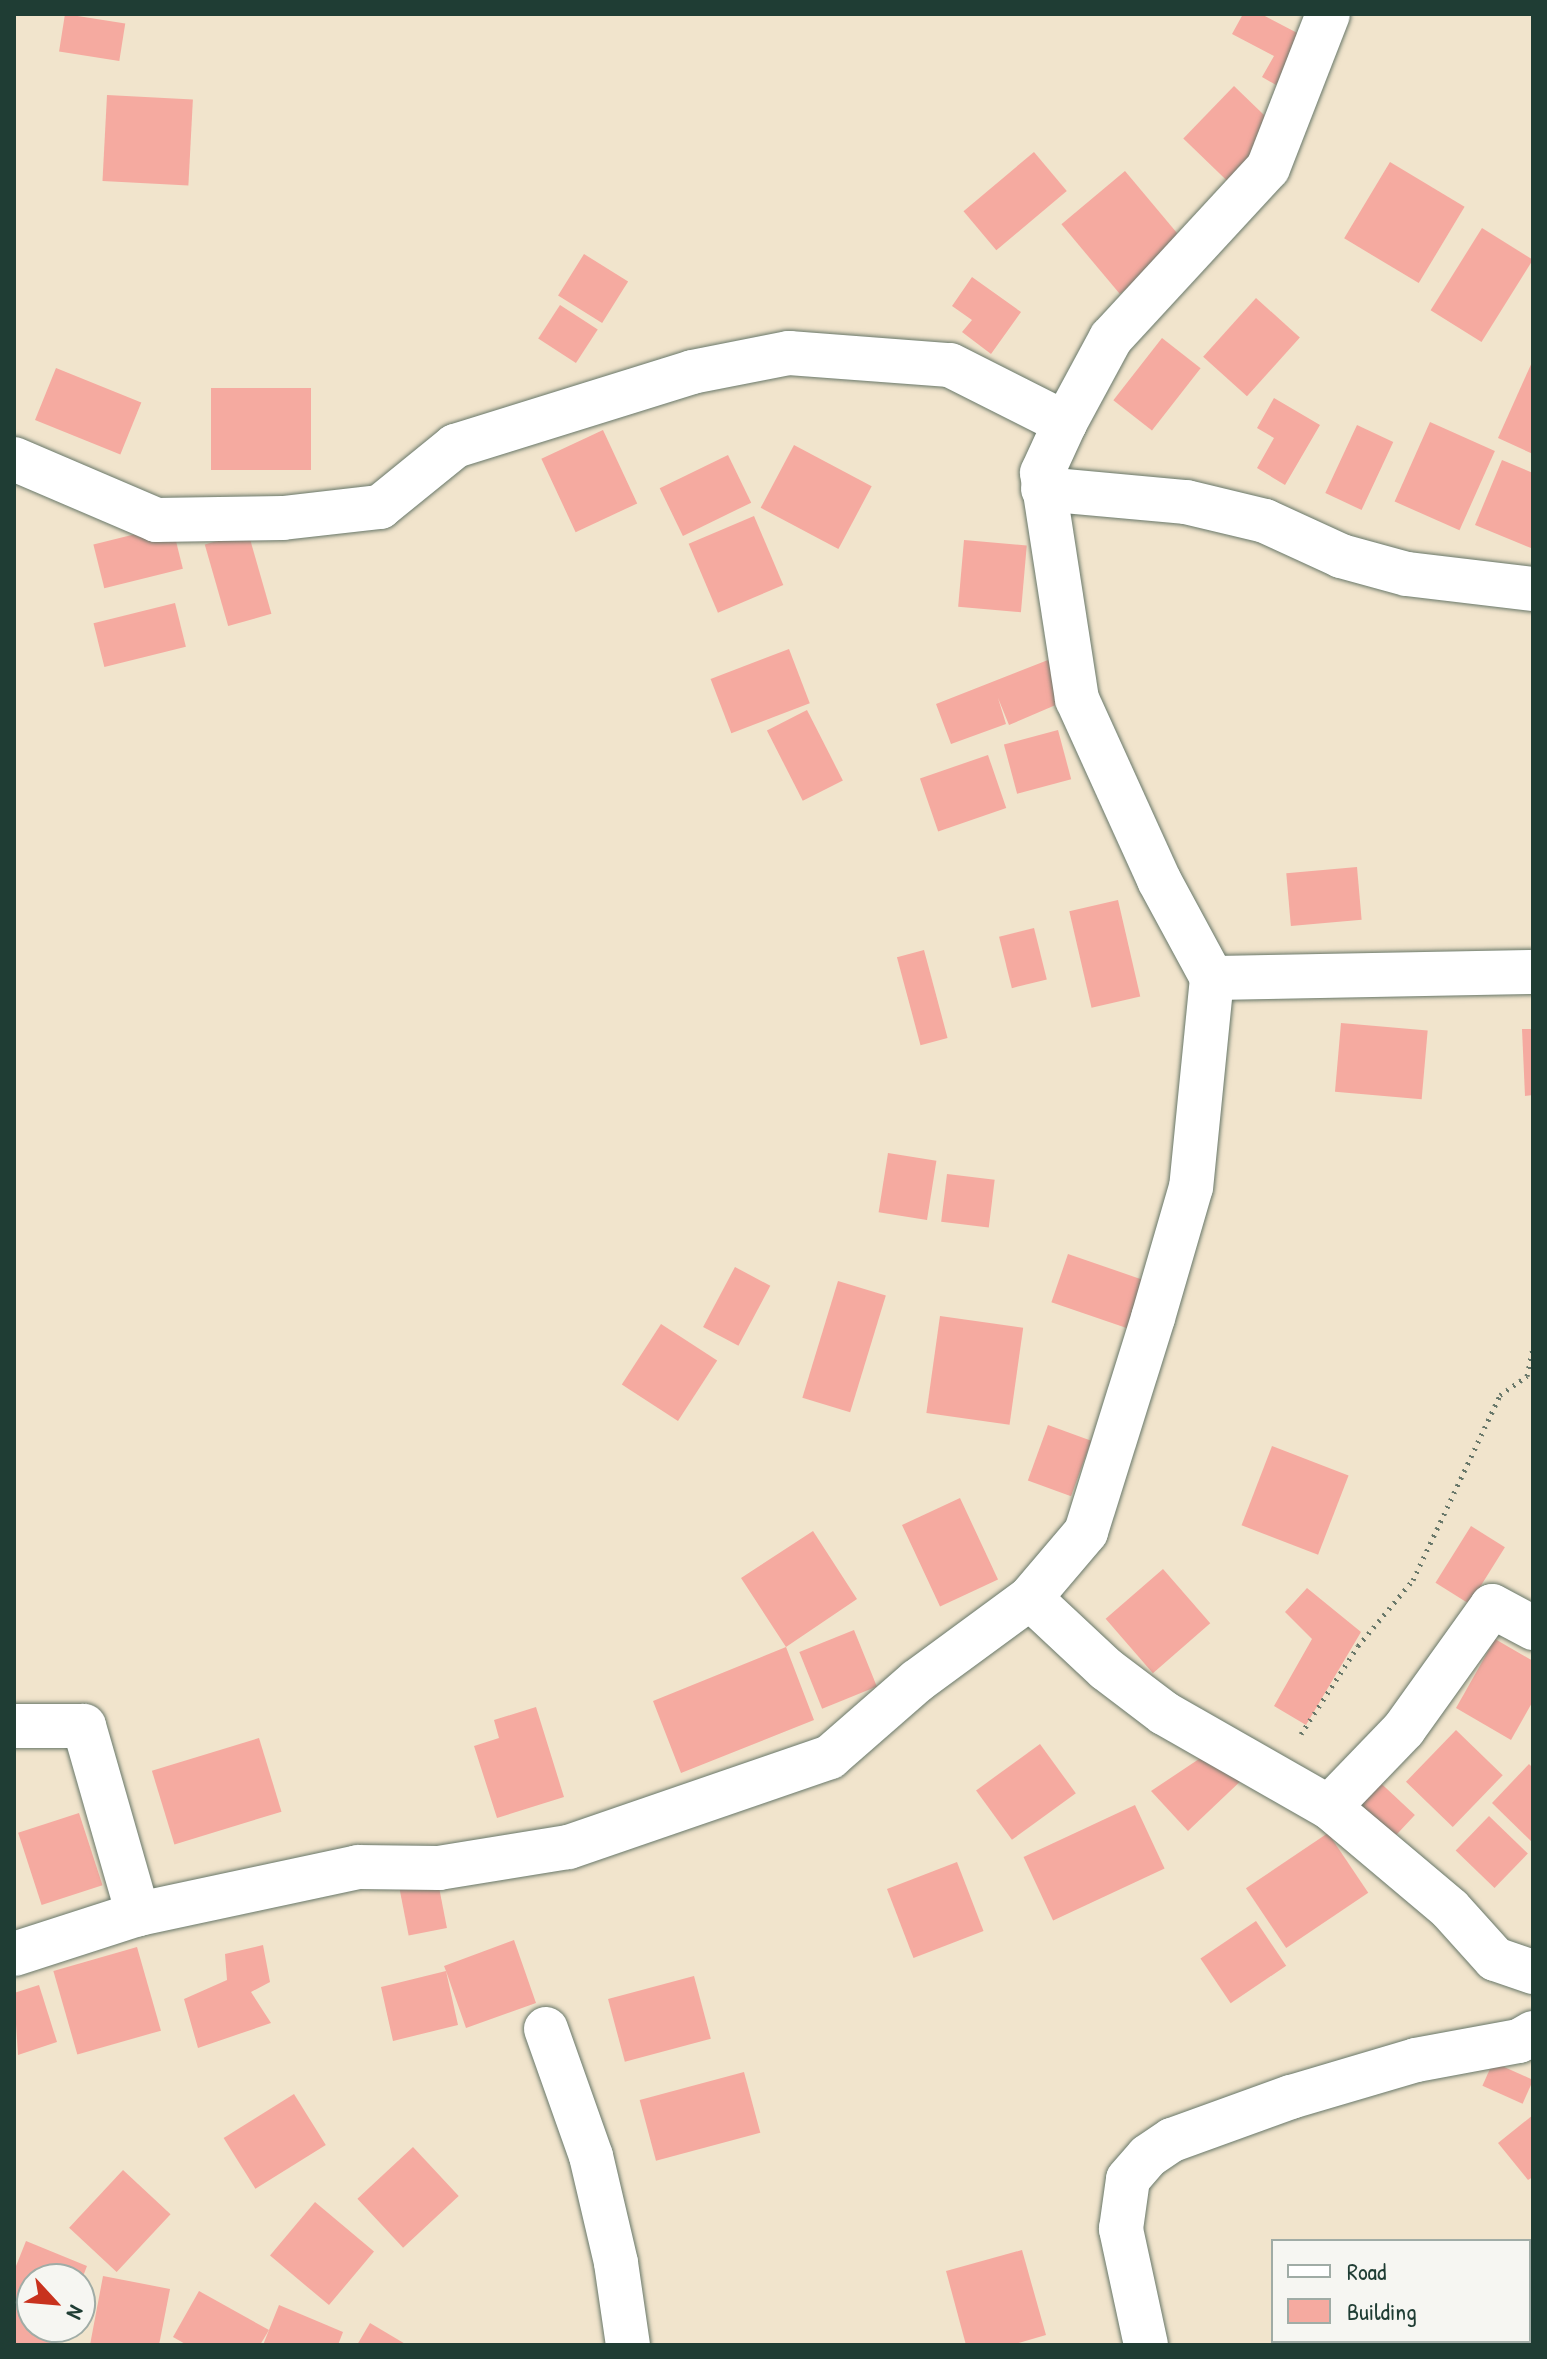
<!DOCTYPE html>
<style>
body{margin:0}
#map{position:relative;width:1547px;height:2359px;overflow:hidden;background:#f1e4cc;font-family:"Patrick Hand",sans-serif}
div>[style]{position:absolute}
.building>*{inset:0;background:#f5aaa0;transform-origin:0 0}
.path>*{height:5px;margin-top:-2.5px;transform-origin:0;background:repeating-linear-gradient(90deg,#687769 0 2px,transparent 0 8px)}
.roads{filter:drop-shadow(0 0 2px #687769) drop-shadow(0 0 2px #687769)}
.minor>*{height:44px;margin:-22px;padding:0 22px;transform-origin:22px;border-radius:22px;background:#fff}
span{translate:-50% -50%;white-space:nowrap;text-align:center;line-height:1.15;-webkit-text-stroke:8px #f6f6f2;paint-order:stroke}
.frame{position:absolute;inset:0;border:16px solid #1f3d34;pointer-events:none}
.legend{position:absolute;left:1271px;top:2239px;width:260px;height:104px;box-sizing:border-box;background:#f6f6f2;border:2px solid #a0aca6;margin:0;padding:10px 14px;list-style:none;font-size:24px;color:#1f3d34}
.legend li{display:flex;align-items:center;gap:16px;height:40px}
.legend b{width:40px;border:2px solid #a0aca6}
.north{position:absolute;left:16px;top:2263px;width:80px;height:80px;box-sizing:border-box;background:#f6f6f2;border:2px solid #a0aca6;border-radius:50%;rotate:116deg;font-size:22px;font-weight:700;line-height:32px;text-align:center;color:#1f3d34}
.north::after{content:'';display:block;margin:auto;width:28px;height:36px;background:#c8321e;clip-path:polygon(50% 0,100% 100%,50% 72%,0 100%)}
</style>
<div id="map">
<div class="building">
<div style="left:65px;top:14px;width:61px;height:38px;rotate:9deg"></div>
<div style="clip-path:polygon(1243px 14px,1261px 14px,1303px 36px,1276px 85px,1262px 77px,1274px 56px,1232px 34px)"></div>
<div style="left:1234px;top:86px;width:63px;height:73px;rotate:44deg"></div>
<div style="left:107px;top:95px;width:86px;height:86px;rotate:3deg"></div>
<div style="left:1034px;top:152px;width:51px;height:92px;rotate:50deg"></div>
<div style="left:1390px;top:162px;width:87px;height:89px;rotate:31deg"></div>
<div style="left:1125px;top:171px;width:91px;height:83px;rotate:50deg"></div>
<div style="left:1482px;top:228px;width:60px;height:97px;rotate:32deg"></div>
<div style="left:584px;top:254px;width:52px;height:49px;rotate:32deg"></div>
<div style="clip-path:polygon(972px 277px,1021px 312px,991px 354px,962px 332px,972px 320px,952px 306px)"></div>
<div style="left:1256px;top:298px;width:59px;height:79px;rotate:42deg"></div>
<div style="left:560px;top:305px;width:45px;height:40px;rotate:33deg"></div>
<div style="left:1162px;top:338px;width:49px;height:79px;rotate:38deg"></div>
<div style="clip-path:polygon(1533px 360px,1533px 454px,1498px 438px)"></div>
<div style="left:56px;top:368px;width:92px;height:56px;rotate:22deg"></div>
<div style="left:211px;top:388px;width:100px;height:82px"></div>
<div style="clip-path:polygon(1274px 398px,1320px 425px,1285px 485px,1257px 468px,1274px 438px,1257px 428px)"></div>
<div style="left:1430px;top:422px;width:71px;height:87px;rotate:24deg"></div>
<div style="left:1357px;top:425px;width:40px;height:75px;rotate:25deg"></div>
<div style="left:603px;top:430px;width:81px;height:68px;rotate:65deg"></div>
<div style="left:794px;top:445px;width:88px;height:71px;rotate:28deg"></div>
<div style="left:728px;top:455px;width:53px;height:76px;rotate:64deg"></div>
<div style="clip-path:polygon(1502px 460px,1533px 473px,1531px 548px,1475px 525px)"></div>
<div style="left:754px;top:516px;width:75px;height:71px;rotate:67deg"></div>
<div style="left:172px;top:525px;width:45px;height:81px;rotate:76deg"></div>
<div style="left:248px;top:532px;width:85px;height:45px;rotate:74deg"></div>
<div style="left:964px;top:540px;width:63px;height:67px;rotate:5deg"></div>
<div style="left:175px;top:603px;width:45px;height:84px;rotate:76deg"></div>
<div style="left:789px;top:649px;width:58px;height:84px;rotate:69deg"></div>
<div style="clip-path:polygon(1048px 660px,1065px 701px,1009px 725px,998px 698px,1006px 724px,951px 744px,936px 704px)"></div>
<div style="left:807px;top:710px;width:79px;height:45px;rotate:63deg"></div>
<div style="left:1058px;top:730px;width:51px;height:56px;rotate:75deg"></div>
<div style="left:988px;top:755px;width:56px;height:72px;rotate:71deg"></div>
<div style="left:1357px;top:867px;width:53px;height:71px;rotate:85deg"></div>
<div style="left:1118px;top:900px;width:99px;height:50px;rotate:77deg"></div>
<div style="left:1034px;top:928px;width:53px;height:36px;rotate:76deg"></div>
<div style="left:924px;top:950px;width:91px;height:28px;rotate:75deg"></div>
<div style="left:1341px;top:1023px;width:87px;height:69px;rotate:5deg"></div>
<div style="clip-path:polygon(1522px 1029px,1533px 1029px,1533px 1095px,1525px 1096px)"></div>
<div style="left:888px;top:1153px;width:49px;height:60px;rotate:9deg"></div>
<div style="left:947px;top:1174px;width:48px;height:48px;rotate:7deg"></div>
<div style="left:1068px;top:1254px;width:88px;height:51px;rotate:19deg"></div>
<div style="left:735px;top:1267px;width:40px;height:68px;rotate:28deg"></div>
<div style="left:838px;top:1281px;width:50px;height:122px;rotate:17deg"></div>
<div style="left:940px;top:1316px;width:84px;height:98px;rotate:8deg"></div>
<div style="left:661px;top:1324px;width:67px;height:72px;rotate:33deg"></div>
<div style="left:1048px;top:1425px;width:46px;height:59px;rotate:20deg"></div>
<div style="left:1272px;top:1446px;width:82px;height:85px;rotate:21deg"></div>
<div style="left:960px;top:1498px;width:90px;height:64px;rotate:65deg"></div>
<div style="left:1471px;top:1526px;width:40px;height:67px;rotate:32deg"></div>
<div style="clip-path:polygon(813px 1531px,857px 1599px,786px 1647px,814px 1720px,681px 1773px,653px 1701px,786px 1647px,741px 1578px)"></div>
<div style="left:1163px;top:1569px;width:72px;height:76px;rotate:49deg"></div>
<div style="clip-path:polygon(1307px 1588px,1361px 1632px,1306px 1725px,1274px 1706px,1312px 1639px,1285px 1612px)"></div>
<div style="left:854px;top:1630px;width:61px;height:59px;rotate:68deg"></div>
<div style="clip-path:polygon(1495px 1639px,1533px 1661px,1533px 1701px,1511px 1740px,1456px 1708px)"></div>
<div style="clip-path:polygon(536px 1707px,564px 1797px,497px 1818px,474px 1746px,499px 1738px,494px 1720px)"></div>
<div style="left:1456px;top:1730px;width:65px;height:72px;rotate:44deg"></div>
<div style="left:259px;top:1738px;width:77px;height:112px;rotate:73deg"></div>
<div style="left:1040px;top:1744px;width:61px;height:79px;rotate:54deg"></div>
<div style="clip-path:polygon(1208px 1753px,1247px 1775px,1188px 1831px,1151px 1791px)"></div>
<div style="clip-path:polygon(1529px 1764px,1533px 1768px,1533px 1843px,1492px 1803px)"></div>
<div style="left:1371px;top:1774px;width:60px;height:45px;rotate:43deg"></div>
<div style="left:1135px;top:1805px;width:70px;height:123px;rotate:65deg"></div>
<div style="left:79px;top:1813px;width:76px;height:64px;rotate:72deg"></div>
<div style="left:1489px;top:1816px;width:54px;height:48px;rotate:44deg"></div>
<div style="left:1328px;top:1833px;width:72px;height:99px;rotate:56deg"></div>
<div style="left:957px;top:1862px;width:74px;height:75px;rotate:69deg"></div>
<div style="left:437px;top:1877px;width:52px;height:39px;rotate:79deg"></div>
<div style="left:1256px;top:1921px;width:54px;height:67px;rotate:56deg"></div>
<div style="clip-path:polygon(514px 1940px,536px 2003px,466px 2028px,446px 1971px,458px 2025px,393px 2041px,381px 1987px,446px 1971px,444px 1966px)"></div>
<div style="clip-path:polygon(263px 1945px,270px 1982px,251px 1992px,271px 2023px,198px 2048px,184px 1999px,227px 1980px,225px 1954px)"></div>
<div style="left:137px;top:1947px;width:87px;height:87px;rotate:74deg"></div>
<div style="left:694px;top:1976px;width:65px;height:89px;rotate:75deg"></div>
<div style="clip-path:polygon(39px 1985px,57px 2042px,18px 2055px,14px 1993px)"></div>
<div style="left:1493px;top:2062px;width:44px;height:26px;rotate:24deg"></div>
<div style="left:744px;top:2072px;width:63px;height:108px;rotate:75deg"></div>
<div style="left:294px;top:2094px;width:60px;height:83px;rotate:58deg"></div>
<div style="clip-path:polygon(1533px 2115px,1533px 2177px,1528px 2180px,1498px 2143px)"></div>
<div style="left:413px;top:2147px;width:67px;height:76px;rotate:47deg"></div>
<div style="left:123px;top:2170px;width:65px;height:79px;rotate:43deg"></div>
<div style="left:315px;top:2202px;width:77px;height:70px;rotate:40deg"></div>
<div style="clip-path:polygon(26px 2241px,87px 2266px,82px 2279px,32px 2279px,32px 2327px,63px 2327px,55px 2345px,14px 2345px,14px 2271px)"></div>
<div style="clip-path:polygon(1022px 2250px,1046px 2335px,1012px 2345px,966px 2345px,946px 2271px)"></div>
<div style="clip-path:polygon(103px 2276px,170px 2289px,159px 2345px,90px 2345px)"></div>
<div style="clip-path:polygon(199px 2291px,269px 2330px,260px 2345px,187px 2345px,173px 2337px)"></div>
<div style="clip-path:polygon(279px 2305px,343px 2332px,338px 2345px,263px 2345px)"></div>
<div style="clip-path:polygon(370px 2323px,407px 2345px,357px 2345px)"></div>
<div style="left:1423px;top:2341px;width:82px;height:4px"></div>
</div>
<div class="path">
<div style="left:1301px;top:1734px;width:105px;rotate:-57.1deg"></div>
<div style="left:1358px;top:1646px;width:86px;rotate:-50.2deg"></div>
<div style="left:1413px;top:1580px;width:204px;rotate:-64.8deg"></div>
<div style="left:1500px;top:1395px;width:33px;rotate:-35deg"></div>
<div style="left:1527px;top:1376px;width:29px;rotate:-78deg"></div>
</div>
<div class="roads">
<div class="minor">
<div style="left:1065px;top:423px;width:97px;rotate:-61.6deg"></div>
<div style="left:1111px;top:338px;width:231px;rotate:-47.3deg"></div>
<div style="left:1268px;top:168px;width:165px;rotate:-68.7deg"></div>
<div style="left:14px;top:459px;width:155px;rotate:23.2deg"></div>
<div style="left:156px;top:520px;width:127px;rotate:-0.9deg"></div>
<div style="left:283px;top:518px;width:98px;rotate:-6.5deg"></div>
<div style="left:380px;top:507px;width:97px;rotate:-39.1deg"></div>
<div style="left:455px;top:446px;width:248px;rotate:-17.3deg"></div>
<div style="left:692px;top:372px;width:99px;rotate:-11.1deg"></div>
<div style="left:789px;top:353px;width:161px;rotate:4.3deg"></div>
<div style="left:950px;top:365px;width:129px;rotate:26.8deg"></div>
<div style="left:1065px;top:423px;width:55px;rotate:114.7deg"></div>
<div style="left:1042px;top:473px;width:229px;rotate:81.2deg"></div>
<div style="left:1077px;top:699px;width:199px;rotate:65.6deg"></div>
<div style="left:1159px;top:880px;width:111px;rotate:61.6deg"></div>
<div style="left:1212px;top:978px;width:210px;rotate:95.7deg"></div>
<div style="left:1191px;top:1187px;width:136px;rotate:106.2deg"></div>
<div style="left:1153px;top:1318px;width:224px;rotate:107.4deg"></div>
<div style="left:1086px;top:1532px;width:87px;rotate:130.3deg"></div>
<div style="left:1030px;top:1598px;width:140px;rotate:143.7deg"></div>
<div style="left:917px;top:1681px;width:116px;rotate:138.9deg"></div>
<div style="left:830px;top:1757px;width:277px;rotate:161deg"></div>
<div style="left:568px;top:1847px;width:131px;rotate:170.8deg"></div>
<div style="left:439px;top:1868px;width:81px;rotate:-179.3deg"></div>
<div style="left:358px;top:1867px;width:225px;rotate:167.9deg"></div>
<div style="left:138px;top:1914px;width:130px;rotate:162.1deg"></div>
<div style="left:1043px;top:489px;width:144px;rotate:5.2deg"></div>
<div style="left:1186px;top:502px;width:81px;rotate:13.5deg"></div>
<div style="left:1265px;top:521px;width:84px;rotate:24.7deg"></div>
<div style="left:1341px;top:556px;width:68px;rotate:15.3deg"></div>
<div style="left:1407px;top:574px;width:127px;rotate:6.8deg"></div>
<div style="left:1212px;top:978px;width:321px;rotate:-1.1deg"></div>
<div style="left:1030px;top:1598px;width:104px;rotate:43.1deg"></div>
<div style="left:1106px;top:1669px;width:73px;rotate:37.2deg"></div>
<div style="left:1164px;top:1713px;width:190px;rotate:29.7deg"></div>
<div style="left:1329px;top:1807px;width:158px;rotate:40.1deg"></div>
<div style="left:1450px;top:1909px;width:67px;rotate:48deg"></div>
<div style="left:1495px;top:1959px;width:40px;rotate:18.9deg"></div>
<div style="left:14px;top:1726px;width:70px"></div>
<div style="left:84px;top:1726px;width:196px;rotate:74deg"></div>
<div style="left:1329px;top:1807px;width:108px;rotate:-46.1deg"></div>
<div style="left:1404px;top:1729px;width:151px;rotate:-54.4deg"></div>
<div style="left:1492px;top:1606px;width:47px;rotate:28.2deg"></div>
<div style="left:546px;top:2029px;width:135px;rotate:70.5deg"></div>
<div style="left:591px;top:2156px;width:110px;rotate:76.8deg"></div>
<div style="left:616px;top:2263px;width:83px;rotate:81.7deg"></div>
<div style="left:1146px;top:2345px;width:119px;rotate:-102.2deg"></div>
<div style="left:1121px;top:2229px;width:50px;rotate:-82deg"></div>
<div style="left:1128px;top:2179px;width:30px;rotate:-49deg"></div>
<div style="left:1148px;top:2156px;width:29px;rotate:-34deg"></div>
<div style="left:1172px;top:2140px;width:127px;rotate:-19.9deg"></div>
<div style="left:1291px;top:2097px;width:130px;rotate:-16.5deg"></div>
<div style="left:1416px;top:2060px;width:105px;rotate:-10.5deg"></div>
<div style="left:1519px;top:2041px;width:16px;rotate:-30deg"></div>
</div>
</div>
<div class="frame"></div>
<ul class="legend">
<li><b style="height:10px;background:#fff"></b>Road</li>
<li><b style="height:22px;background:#f5aaa0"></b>Building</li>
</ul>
<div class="north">N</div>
</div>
